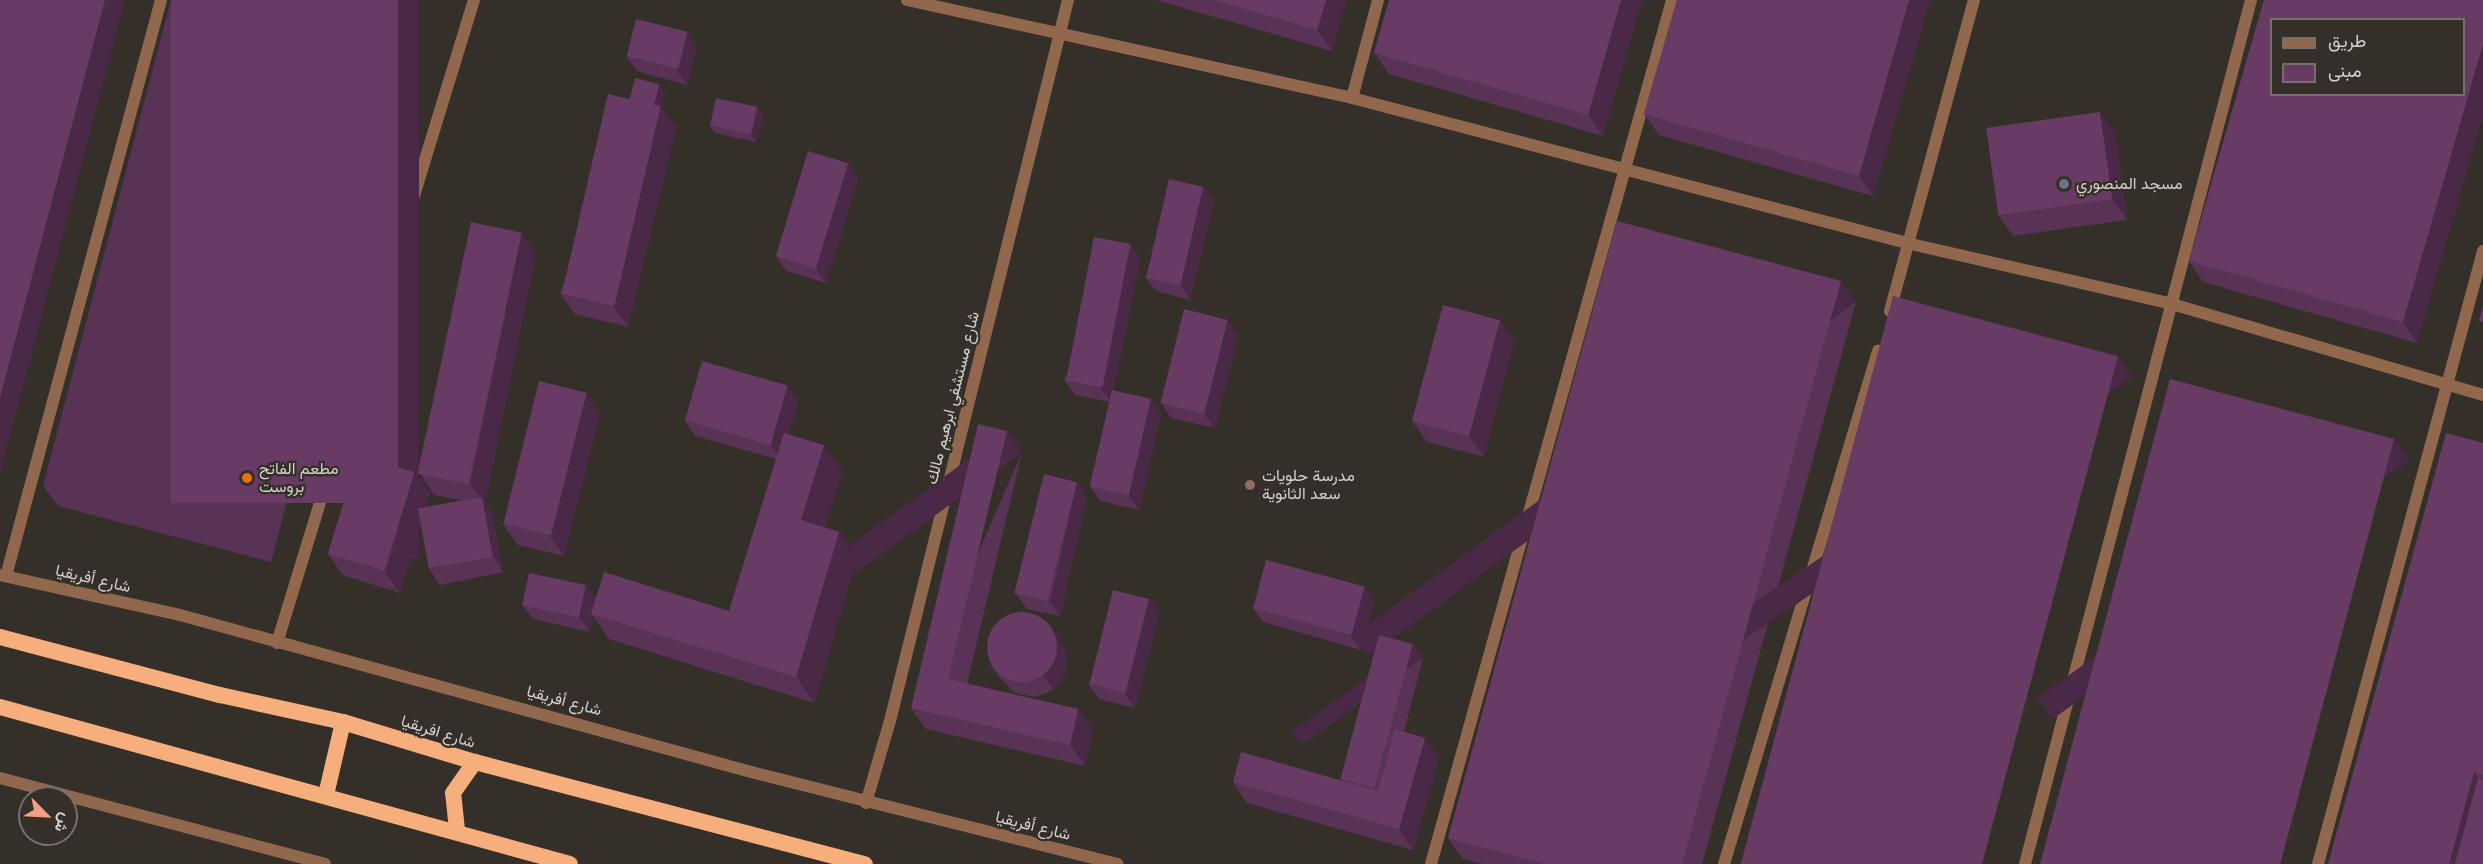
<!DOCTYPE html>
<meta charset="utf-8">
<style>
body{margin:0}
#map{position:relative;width:2483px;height:864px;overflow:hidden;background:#352f2a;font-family:Arial,Vazirmatn,sans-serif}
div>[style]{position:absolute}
.minor>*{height:12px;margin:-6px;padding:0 6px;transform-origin:6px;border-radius:6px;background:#91684d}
.tertiary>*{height:12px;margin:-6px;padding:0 6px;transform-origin:6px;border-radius:6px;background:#91684d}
.trunk>*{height:16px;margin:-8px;padding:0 8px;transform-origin:8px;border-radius:8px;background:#f6ae7c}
.wall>*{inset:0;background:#593356}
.shaded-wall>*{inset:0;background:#492946;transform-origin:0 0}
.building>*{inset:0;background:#683b64;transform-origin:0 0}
.round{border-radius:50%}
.dots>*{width:16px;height:16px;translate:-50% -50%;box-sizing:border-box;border:3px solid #352f2a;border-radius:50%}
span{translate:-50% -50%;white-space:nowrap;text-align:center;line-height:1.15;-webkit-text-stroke:4.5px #352f2a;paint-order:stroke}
.poi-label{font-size:16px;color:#d5d1ce}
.left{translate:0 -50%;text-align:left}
.street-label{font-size:16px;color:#d5d1ce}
.legend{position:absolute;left:2270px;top:18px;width:195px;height:78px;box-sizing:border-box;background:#352f2a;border:2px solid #75706c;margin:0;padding:8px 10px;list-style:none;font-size:18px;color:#d5d1ce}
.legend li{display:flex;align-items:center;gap:12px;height:30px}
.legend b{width:30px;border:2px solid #75706c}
.north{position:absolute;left:18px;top:786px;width:60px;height:60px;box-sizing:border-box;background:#352f2a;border:2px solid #75706c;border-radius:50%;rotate:114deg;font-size:16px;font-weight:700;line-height:24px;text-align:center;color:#d5d1ce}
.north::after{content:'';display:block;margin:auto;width:21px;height:27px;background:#f39f85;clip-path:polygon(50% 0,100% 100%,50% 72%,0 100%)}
</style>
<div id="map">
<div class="minor">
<div style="left:907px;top:0;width:456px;rotate:12.4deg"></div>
<div style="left:1352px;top:98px;width:578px;rotate:14.64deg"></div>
<div style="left:1911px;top:244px;width:268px;rotate:12.9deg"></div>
<div style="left:2172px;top:304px;width:324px;rotate:16.3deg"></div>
<div style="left:1352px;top:98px;width:101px;rotate:-75.1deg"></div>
<div style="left:1890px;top:311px;width:322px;rotate:-74.9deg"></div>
<div style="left:6px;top:576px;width:596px;rotate:-74.94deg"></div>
<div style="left:277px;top:643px;width:673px;rotate:-72.97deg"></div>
<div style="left:1431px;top:864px;width:897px;rotate:-74.41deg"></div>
<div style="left:1724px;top:864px;width:536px;rotate:-73.29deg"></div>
<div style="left:2025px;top:864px;width:893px;rotate:-75.34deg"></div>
<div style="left:2318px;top:864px;width:635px;rotate:-74.93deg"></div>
</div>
<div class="tertiary">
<div style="left:0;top:575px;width:184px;rotate:12.5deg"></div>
<div style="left:180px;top:615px;width:592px;rotate:15.37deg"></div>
<div style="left:751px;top:772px;width:378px;rotate:14.1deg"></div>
<div style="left:0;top:778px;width:336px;rotate:14.8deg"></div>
<div style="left:866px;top:803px;width:85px;rotate:-73.7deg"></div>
<div style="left:890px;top:721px;width:743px;rotate:-76.13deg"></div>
</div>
<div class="trunk">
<div style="left:0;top:637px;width:228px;rotate:14.8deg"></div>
<div style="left:220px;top:695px;width:126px;rotate:12.4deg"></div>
<div style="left:343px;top:722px;width:138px;rotate:16.9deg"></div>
<div style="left:475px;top:762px;width:403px;rotate:14.7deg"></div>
<div style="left:0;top:707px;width:591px;rotate:15.4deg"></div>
<div style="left:326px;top:795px;width:75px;rotate:-76.9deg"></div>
<div style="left:457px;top:830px;width:37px;rotate:-96deg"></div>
<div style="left:453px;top:793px;width:38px;rotate:-55deg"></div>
</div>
<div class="wall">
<div style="clip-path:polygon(171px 0,419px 0,271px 562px,58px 506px,43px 486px)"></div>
<div style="clip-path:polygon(1156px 0,1346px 0,1332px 51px)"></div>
<div style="clip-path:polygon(1389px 0,1642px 0,1603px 136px,1389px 74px,1374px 53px)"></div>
<div style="clip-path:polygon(1677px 0,1930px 0,1873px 196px,1659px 135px,1644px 114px)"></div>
<div style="clip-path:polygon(2264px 0,2417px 343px,2203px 282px,2189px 261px)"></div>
<div style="clip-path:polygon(687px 32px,697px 47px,687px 85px,637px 71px,626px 56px)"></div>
<div style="clip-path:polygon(665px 92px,661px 107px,676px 127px,628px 327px,575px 314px,560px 293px,630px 99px)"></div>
<div style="clip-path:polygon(763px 115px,756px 142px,715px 133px,709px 125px)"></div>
<div style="clip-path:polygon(2115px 133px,2127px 220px,2013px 236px,1998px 215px)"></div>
<div style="clip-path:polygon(858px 178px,826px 283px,786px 271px,776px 256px)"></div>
<div style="clip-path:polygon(1203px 187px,1214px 202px,1190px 300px,1156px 291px,1145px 277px)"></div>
<div style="clip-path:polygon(1130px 244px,1140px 259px,1113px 391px,1161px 414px,1139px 510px,1100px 501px,1090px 487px,1110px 402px,1075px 395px,1064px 380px)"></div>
<div style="clip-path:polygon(536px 254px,485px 503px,492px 512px,503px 572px,440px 585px,430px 570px,421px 523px,400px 593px,343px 575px,328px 554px,415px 472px,430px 493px,425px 509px,464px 501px,434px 495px,420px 474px)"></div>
<div style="clip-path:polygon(1841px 281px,1856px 302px,1702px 864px,1483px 864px,1463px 859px,1448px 838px)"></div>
<div style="clip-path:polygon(1238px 334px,1215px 428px,1171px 418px,1161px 403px)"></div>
<div style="clip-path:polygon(1514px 340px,1484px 457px,1427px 442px,1412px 421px)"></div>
<div style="clip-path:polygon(586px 393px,600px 414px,564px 556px,518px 545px,503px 524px)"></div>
<div style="clip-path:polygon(798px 400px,789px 434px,842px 471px,825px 527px,839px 532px,857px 558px,814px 703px,609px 639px,593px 616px,590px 632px,533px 619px,522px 605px,586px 585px,596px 599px,729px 611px,776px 459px,695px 436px,685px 421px)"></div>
<div style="clip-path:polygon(2483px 443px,2483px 864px,2328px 864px)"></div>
<div style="clip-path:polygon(1022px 452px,967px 684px,1078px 709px,1093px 730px,1085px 766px,926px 729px,911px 708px)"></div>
<div style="clip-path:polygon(1077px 482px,1087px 497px,1060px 616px,1027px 609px,1016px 594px)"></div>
<div style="clip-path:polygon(1149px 599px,1159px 613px,1135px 708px,1099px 699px,1088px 684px)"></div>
<div style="clip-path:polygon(1374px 602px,1361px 650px,1263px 622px,1253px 608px)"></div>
<div style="clip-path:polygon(1047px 621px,1057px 636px,1067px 654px,1065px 674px,1054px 690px,1035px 697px,1015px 693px,1001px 679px,990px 664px)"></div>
<div style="clip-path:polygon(1413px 644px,1423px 658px,1404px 732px,1425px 738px,1439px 759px,1413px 850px,1247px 803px,1233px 782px,1343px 781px,1341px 779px)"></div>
</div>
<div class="shaded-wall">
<div style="clip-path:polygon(105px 0,125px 0,0 474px,0 398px)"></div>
<div style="left:398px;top:0;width:21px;height:559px"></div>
<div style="clip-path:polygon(1326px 0,1346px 0,1332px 51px,1317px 30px)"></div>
<div style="clip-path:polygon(1621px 0,1642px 0,1603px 136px,1588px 115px)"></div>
<div style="clip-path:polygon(1909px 0,1930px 0,1873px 196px,1859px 176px)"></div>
<div style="clip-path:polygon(687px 32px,697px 47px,687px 85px,676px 70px)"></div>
<div style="clip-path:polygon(2483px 44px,2483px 116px,2417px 343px,2403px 322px)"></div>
<div style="clip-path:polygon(659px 84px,665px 92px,661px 107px,676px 127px,628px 327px,613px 306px,652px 113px)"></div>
<div style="clip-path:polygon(757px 107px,763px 115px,756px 142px,750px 134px)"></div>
<div style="clip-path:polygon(2100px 112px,2115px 133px,2127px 220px,2112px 199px)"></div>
<div style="clip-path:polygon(848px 163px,858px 178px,826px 283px,815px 268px)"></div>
<div style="clip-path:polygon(1203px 187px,1214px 202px,1190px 300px,1180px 285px)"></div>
<div style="clip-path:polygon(522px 233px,536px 254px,485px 503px,492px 512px,503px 572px,493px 557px,483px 502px,470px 484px)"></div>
<div style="clip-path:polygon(1130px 244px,1140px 259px,1111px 402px,1100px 388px)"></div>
<div style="left:1841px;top:281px;width:26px;height:604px;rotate:54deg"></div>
<div style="clip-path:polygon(1228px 320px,1238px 334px,1215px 428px,1204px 414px)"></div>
<div style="clip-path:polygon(1500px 320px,1514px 340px,1484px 457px,1469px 436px)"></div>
<div style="left:2118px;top:357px;width:25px;height:526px;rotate:56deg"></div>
<div style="clip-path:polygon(788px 385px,798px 400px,782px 460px,771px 445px)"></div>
<div style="clip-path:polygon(586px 393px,600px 414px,564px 556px,549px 535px)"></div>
<div style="clip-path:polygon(1151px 399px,1161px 414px,1139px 510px,1128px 495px)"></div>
<div style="left:1007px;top:431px;width:26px;height:255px;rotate:54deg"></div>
<div style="left:2394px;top:439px;width:26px;height:441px;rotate:54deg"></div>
<div style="clip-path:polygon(824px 445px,842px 471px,819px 546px,801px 520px)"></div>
<div style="clip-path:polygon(415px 472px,430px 493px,400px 593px,385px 572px)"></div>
<div style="clip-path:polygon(1077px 482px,1087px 497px,1060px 616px,1050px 602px)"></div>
<div style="clip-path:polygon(839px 532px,857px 558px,814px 703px,796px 677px)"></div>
<div style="clip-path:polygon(586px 585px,597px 600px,591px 614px,593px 616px,590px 632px,579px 617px)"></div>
<div style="clip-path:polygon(1364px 587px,1374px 602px,1361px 650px,1350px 635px)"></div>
<div style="clip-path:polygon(1149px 599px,1159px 613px,1135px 708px,1124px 693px)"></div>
<div style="clip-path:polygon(1047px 621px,1057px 636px,1067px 654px,1065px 674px,1054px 690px,1043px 675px)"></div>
<div style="left:1413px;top:644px;width:17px;height:149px;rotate:54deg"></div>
<div style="clip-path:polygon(1078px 709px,1093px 730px,1085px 766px,1070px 745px)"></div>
<div style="clip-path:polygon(1425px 738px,1439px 759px,1413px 850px,1399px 829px)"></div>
<div style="clip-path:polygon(2474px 772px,2483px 786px,2469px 864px,2449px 864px)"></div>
</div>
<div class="building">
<div style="clip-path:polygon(0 0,105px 0,0 398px)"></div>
<div style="left:171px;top:0;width:227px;height:503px"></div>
<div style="clip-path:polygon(1214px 0,1326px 0,1317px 30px)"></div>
<div style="clip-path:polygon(1389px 0,1621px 0,1588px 115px,1374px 53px)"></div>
<div style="clip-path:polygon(1677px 0,1909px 0,1859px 176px,1644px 114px)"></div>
<div style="clip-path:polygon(evenodd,2264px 0,2483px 0,2483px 44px,2403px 322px,2189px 261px,2264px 0,2271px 20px,2463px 20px,2463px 94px,2271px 94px,2271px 20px)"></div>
<div style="left:636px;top:19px;width:53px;height:38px;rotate:14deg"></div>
<div style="left:635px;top:78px;width:25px;height:22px;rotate:14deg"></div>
<div style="left:608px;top:94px;width:54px;height:205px;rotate:13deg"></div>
<div style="left:716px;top:98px;width:42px;height:28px;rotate:12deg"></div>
<div style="left:2100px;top:112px;width:88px;height:115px;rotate:82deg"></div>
<div style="left:808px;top:151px;width:42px;height:110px;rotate:17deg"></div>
<div style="left:1169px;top:179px;width:35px;height:101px;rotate:13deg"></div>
<div style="clip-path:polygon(1617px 221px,1841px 281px,1682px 864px,1545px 864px,1448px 838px)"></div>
<div style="left:471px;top:222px;width:52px;height:257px;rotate:12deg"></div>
<div style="left:1094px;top:237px;width:37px;height:146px;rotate:11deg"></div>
<div style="left:1893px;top:296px;width:233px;height:589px;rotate:15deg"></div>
<div style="left:1443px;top:305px;width:59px;height:120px;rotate:15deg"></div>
<div style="clip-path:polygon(2483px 306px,2483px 322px,2479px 321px)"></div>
<div style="left:1184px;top:309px;width:45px;height:97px;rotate:14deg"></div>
<div style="left:702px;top:361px;width:89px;height:62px;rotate:16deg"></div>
<div style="left:2170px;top:379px;width:232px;height:503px;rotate:15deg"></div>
<div style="left:539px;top:381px;width:49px;height:147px;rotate:14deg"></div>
<div style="left:1112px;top:390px;width:40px;height:99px;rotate:13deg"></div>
<div style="clip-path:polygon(978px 424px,1007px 431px,948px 679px,1078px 709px,1070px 745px,911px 708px)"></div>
<div style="clip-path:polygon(784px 433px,824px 445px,801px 520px,839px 532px,796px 677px,591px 614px,604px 572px,729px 611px)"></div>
<div style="clip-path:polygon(2446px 433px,2483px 443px,2483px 775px,2474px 772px,2449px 864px,2328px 864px)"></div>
<div style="left:358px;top:455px;width:59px;height:103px;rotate:17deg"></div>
<div style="left:1044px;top:474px;width:34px;height:123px;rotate:14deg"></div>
<div style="left:482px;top:497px;width:61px;height:65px;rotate:80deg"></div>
<div style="left:1266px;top:560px;width:102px;height:50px;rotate:15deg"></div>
<div style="left:529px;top:573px;width:58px;height:33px;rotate:12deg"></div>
<div style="left:1113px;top:590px;width:37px;height:97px;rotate:14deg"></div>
<div class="round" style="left:987px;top:612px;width:70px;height:70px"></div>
<div style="left:1379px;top:635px;width:35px;height:149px;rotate:15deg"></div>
<div style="clip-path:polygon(1395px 729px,1425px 738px,1399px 829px,1233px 782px,1241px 752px,1378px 791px)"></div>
<div style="clip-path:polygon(2478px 778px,2483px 780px,2483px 864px,2455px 864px)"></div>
</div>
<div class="dots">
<div style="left:2064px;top:184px;background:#6b7280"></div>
<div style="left:247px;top:478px;background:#e8710a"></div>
<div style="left:1250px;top:485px;background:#8d6e63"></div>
</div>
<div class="poi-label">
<span class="left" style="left:2076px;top:184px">مسجد المنصوري</span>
<span class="left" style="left:259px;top:478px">مطعم الفاتح<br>بروست</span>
<span class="left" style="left:1262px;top:485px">مدرسة حلويات<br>سعد الثانوية</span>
</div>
<div class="street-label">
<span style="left:953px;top:398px;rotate:-76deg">شارع مستشفي ابرهيم مالك</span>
<span style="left:93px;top:579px;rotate:13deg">شارع أفريقيا</span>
<span style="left:564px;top:701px;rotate:15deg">شارع أفريقيا</span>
<span style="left:438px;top:732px;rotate:17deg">شارع افريقيا</span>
<span style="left:1033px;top:826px;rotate:14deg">شارع أفريقيا</span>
</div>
<ul class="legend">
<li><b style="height:8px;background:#91684d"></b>طريق</li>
<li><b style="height:16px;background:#683b64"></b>مبنى</li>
</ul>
<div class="north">ش</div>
</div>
